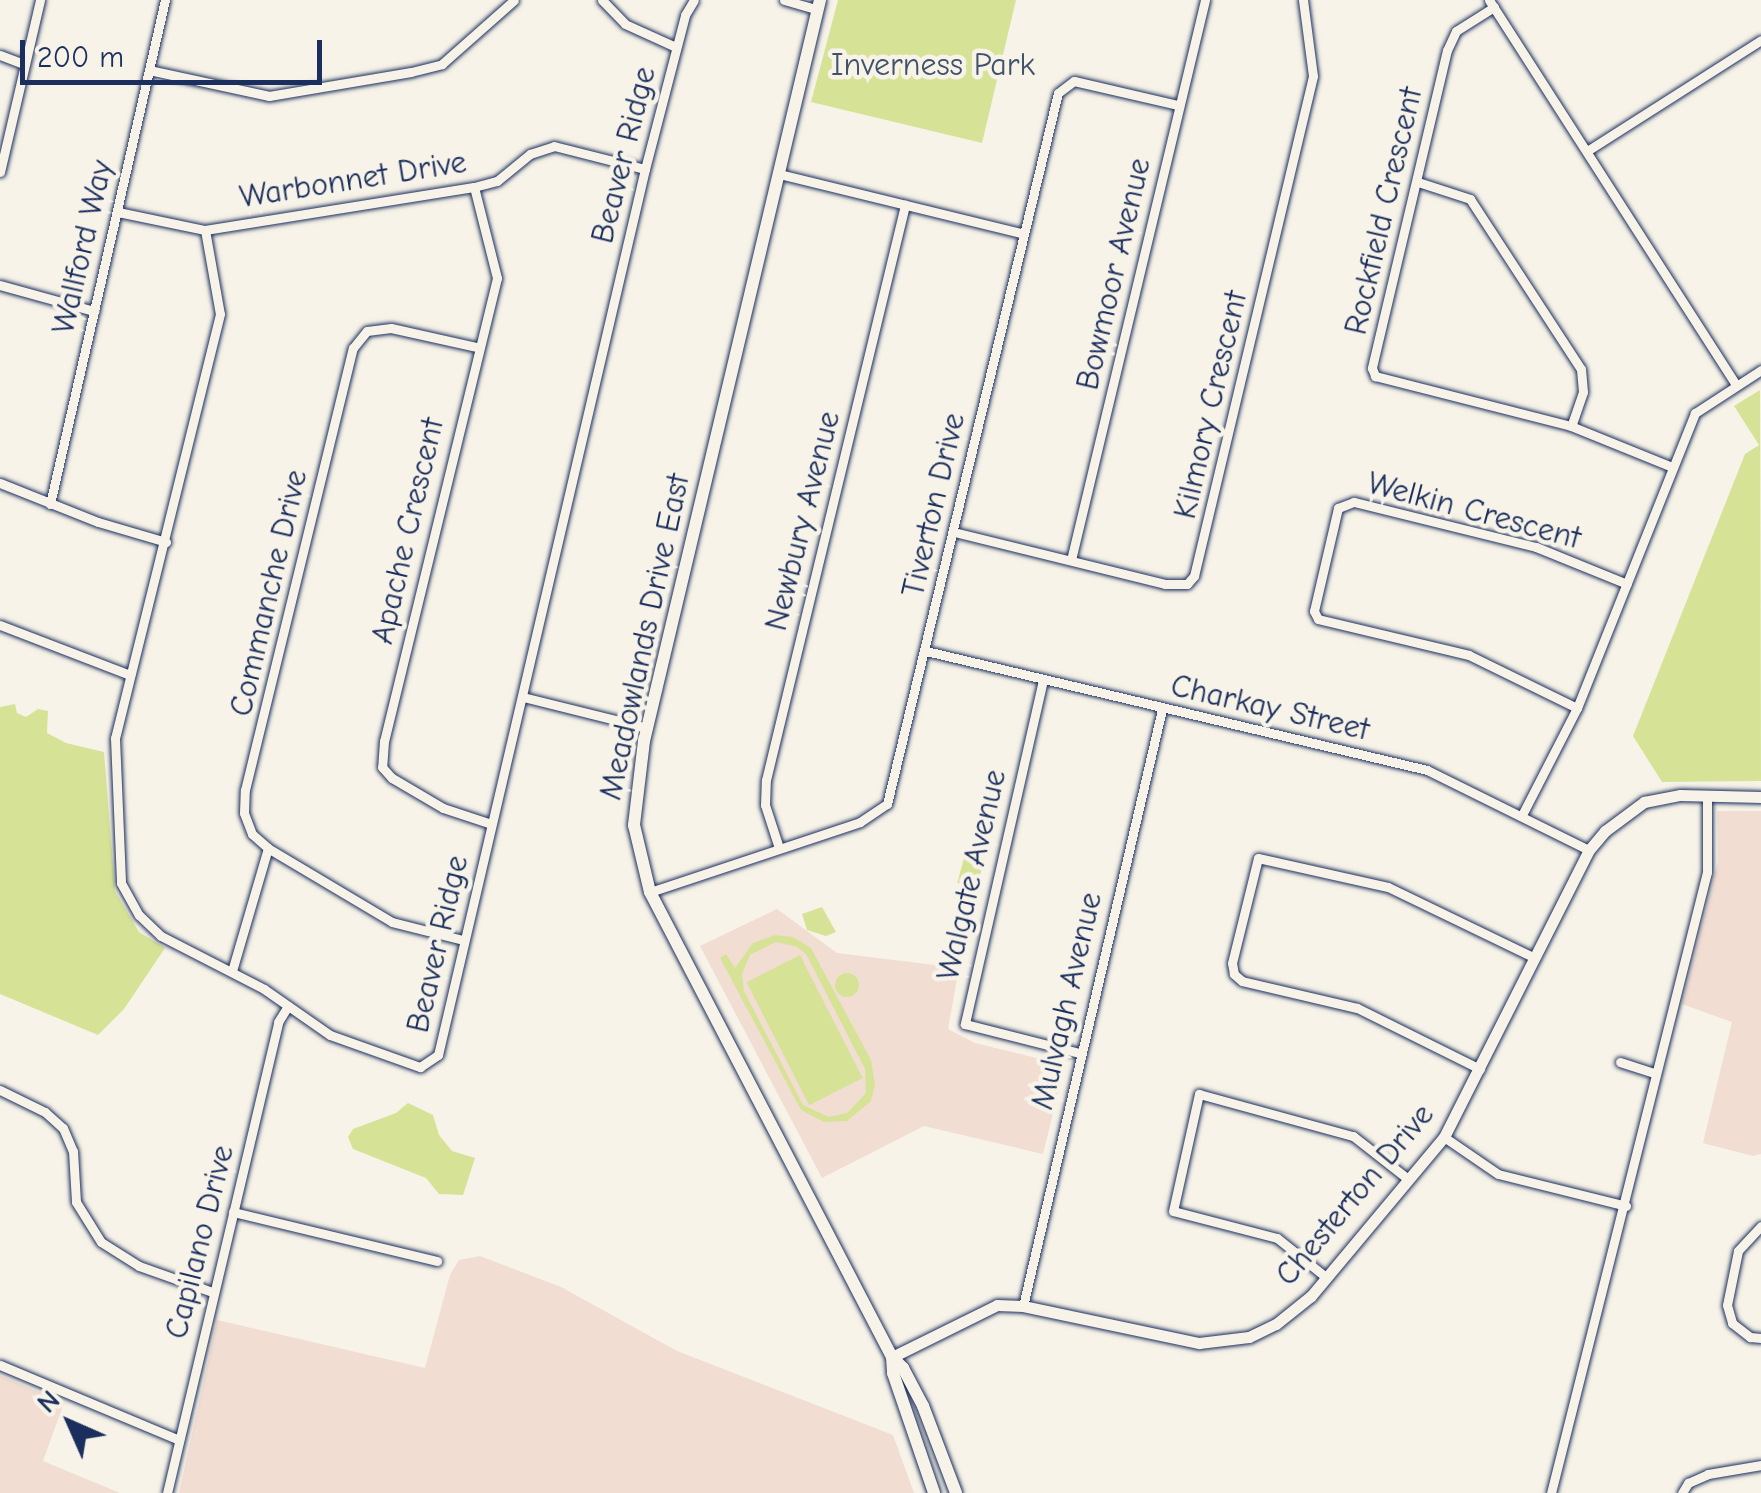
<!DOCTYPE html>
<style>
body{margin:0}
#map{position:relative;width:1761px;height:1493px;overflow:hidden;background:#f7f3e8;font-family:"Comic Neue",sans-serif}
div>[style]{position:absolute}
.built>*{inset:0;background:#f1ddd2}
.green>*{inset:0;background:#d6e396;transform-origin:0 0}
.round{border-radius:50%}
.roads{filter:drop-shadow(0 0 2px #1b2f5e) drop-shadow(0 0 2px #1b2f5e)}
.minor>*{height:9px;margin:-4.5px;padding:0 4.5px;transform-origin:4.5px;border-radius:4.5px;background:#f7f3e8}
.tertiary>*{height:11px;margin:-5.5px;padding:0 5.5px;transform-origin:5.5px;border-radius:5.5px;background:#f7f3e8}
.secondary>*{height:12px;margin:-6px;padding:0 6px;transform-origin:6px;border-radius:6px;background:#f7f3e8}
span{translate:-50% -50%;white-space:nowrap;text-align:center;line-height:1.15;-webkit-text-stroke:9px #f7f3e8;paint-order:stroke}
.park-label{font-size:32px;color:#405369}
.street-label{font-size:32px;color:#1b2f5e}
.north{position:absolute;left:20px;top:1373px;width:100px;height:100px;-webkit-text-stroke:8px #f7f3e8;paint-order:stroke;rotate:315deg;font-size:28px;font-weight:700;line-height:40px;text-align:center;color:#1b2f5e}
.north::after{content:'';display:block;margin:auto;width:35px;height:45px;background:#1b2f5e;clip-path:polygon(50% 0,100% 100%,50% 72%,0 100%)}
.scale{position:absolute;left:20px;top:40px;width:302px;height:45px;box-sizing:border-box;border:5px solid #1b2f5e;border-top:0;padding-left:12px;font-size:30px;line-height:35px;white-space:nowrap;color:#1b2f5e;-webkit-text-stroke:8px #f7f3e8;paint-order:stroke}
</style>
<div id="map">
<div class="built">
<div style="clip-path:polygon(1717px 811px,1761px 811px,1761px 1154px,1753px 1156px,1703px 1143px,1732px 1022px,1682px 1004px,1718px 861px)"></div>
<div style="clip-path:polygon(777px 909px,837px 953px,959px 968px,948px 1029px,975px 1043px,1065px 1065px,1043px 1154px,924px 1126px,822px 1178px,700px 946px)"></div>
<div style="clip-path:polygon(480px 1256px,561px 1287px,677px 1351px,893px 1435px,914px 1493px,179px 1493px,217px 1320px,425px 1368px,450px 1275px,459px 1260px)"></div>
<div style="clip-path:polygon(0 1375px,64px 1403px,43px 1461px,120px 1493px,0 1493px)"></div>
</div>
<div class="green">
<div style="clip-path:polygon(838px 0,1016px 0,982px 143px,811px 102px)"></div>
<div style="clip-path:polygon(1760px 390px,1761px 781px,1662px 782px,1633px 736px,1745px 454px,1759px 445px,1734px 406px)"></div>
<div style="clip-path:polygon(15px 704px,17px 713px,26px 717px,38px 709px,48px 711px,47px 733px,66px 743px,104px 752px,115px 891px,139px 932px,165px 948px,124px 1009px,98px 1035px,0 994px,0 707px)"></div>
<div style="left:965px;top:854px;width:20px;height:30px;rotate:15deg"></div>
<div style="clip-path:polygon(822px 907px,836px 932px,826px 936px,807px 930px,802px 914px)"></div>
<div style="clip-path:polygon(evenodd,775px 935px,793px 937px,811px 948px,871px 1060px,875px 1085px,871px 1101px,847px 1121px,824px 1122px,801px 1110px,720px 958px,726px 954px,735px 968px,753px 943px,775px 935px,776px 942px,797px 947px,806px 954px,865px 1069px,866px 1093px,847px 1113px,829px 1117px,803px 1105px,744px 991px,742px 974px,750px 955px,776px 942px)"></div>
<div style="left:800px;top:955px;width:138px;height:60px;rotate:63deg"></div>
<div class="round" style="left:835px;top:973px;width:24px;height:24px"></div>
<div style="clip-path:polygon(408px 1103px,433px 1115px,439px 1135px,452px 1151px,475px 1158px,463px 1195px,439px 1194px,426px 1178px,353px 1149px,348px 1137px,353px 1129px,396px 1113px)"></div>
</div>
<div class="roads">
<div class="minor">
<div style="left:602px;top:0;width:33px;rotate:46deg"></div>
<div style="left:625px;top:24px;width:56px;rotate:24.3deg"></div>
<div style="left:784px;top:0;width:35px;rotate:16deg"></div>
<div style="left:1489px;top:0;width:457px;rotate:57.3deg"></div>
<div style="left:1494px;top:7px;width:45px;rotate:147.7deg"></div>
<div style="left:1456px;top:31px;width:21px;rotate:115deg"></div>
<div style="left:1447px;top:50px;width:327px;rotate:103.3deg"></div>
<div style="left:1372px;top:368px;width:9px;rotate:69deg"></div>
<div style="left:1375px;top:376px;width:202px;rotate:14.3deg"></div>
<div style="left:1571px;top:426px;width:109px;rotate:22.1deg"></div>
<div style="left:0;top:55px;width:26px;rotate:21deg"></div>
<div style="left:149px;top:70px;width:123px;rotate:12.2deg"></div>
<div style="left:269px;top:96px;width:144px;rotate:-9.6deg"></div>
<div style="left:411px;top:72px;width:32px;rotate:-14deg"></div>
<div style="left:442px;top:64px;width:96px;rotate:-41.6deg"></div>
<div style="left:1587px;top:151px;width:206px;rotate:-32.5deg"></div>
<div style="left:0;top:172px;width:177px;rotate:-76.9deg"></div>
<div style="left:779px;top:174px;width:249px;rotate:13.7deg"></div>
<div style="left:1418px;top:182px;width:55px;rotate:18.1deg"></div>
<div style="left:1470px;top:199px;width:203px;rotate:56.9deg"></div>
<div style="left:1581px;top:369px;width:23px;rotate:85deg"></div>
<div style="left:1583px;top:392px;width:36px;rotate:109deg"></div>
<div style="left:474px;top:187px;width:94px;rotate:75.8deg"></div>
<div style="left:497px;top:278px;width:477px;rotate:103.7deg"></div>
<div style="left:384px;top:741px;width:26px;rotate:94deg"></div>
<div style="left:382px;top:767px;width:15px;rotate:48deg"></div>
<div style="left:392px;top:778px;width:59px;rotate:30.5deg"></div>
<div style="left:443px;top:808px;width:51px;rotate:18.4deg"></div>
<div style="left:118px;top:212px;width:89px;rotate:11.7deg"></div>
<div style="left:205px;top:230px;width:272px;rotate:-9.1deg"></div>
<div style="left:474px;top:187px;width:24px;rotate:-15deg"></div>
<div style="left:497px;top:181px;width:43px;rotate:-39.3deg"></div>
<div style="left:530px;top:154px;width:25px;rotate:-18deg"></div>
<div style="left:554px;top:146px;width:94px;rotate:14.2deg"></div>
<div style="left:205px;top:230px;width:85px;rotate:79.9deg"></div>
<div style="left:220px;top:314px;width:437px;rotate:103.9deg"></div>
<div style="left:115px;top:738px;width:145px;rotate:87.6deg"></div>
<div style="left:121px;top:883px;width:37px;rotate:61deg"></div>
<div style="left:139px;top:915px;width:30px;rotate:44deg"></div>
<div style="left:161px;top:936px;width:116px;rotate:27.2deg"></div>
<div style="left:264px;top:989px;width:80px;rotate:34.9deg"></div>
<div style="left:330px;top:1035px;width:96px;rotate:19.6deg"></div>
<div style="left:420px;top:1067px;width:22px;rotate:-34deg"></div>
<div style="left:438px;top:1055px;width:910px;rotate:-76.85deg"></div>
<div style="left:645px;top:169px;width:159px;rotate:-75.4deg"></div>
<div style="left:685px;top:15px;width:17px;rotate:-59deg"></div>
<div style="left:0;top:285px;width:98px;rotate:15.5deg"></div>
<div style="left:0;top:483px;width:105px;rotate:21.7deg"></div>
<div style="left:98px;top:522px;width:71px;rotate:16.4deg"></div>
<div style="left:50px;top:504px;width:517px;rotate:-77.15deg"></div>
<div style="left:954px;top:532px;width:217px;rotate:13.8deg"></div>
<div style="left:1165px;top:584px;width:22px"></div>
<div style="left:1187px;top:584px;width:11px;rotate:-49deg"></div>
<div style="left:1194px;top:576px;width:514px;rotate:-76.61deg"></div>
<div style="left:1313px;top:76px;width:77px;rotate:-97.5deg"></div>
<div style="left:1071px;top:560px;width:576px;rotate:-76.54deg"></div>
<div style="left:0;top:625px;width:139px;rotate:21deg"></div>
<div style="left:926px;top:651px;width:515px;rotate:13.36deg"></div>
<div style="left:1427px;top:770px;width:181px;rotate:26.3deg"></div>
<div style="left:1043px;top:680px;width:353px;rotate:102.8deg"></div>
<div style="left:965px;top:1024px;width:119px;rotate:14.2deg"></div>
<div style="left:523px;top:697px;width:128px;rotate:14deg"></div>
<div style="left:1577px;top:708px;width:120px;rotate:-153.9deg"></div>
<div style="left:1469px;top:655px;width:155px;rotate:-166.6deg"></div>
<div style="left:1318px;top:619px;width:9px;rotate:-117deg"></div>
<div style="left:1314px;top:611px;width:106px;rotate:-76.9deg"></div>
<div style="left:1338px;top:508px;width:17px;rotate:-21deg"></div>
<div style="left:1354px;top:502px;width:187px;rotate:13.9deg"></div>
<div style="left:1536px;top:547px;width:98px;rotate:22.1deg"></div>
<div style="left:1522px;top:815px;width:120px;rotate:-62.8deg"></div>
<div style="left:1577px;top:708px;width:318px;rotate:-68.2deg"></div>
<div style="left:1695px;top:413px;width:79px;rotate:-33.1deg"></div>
<div style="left:779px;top:848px;width:45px;rotate:-108deg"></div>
<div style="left:765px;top:805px;width:25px;rotate:-88deg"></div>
<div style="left:766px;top:780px;width:592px;rotate:-76.41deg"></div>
<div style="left:650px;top:892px;width:221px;rotate:-18.4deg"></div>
<div style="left:860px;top:822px;width:32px;rotate:-34deg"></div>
<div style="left:887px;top:804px;width:731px;rotate:-76.48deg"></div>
<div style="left:1058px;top:93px;width:20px;rotate:-37deg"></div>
<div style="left:1074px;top:81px;width:107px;rotate:13deg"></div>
<div style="left:463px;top:940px;width:73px;rotate:-165.8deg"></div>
<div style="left:392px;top:922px;width:144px;rotate:-149.2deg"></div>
<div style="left:268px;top:848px;width:21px;rotate:-139deg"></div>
<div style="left:252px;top:834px;width:22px;rotate:-111deg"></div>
<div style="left:244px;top:813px;width:23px;rotate:-88deg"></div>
<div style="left:245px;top:790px;width:455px;rotate:-76.3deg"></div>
<div style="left:353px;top:348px;width:22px;rotate:-51deg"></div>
<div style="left:367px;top:331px;width:24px;rotate:-7deg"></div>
<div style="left:391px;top:328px;width:88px;rotate:12.5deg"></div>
<div style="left:232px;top:971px;width:128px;rotate:-73.7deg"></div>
<div style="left:1620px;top:1062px;width:36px;rotate:18deg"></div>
<div style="left:1480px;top:1069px;width:137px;rotate:-153.6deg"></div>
<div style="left:1357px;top:1008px;width:118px;rotate:-166.8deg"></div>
<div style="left:1242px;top:981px;width:11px;rotate:-139deg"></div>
<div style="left:1234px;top:974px;width:11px;rotate:-100deg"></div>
<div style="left:1232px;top:963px;width:108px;rotate:-76.1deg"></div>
<div style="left:1258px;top:858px;width:133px;rotate:12.6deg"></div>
<div style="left:1388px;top:887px;width:161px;rotate:25.8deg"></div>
<div style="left:0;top:1090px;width:50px;rotate:26.1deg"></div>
<div style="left:45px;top:1112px;width:24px;rotate:42deg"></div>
<div style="left:63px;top:1128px;width:25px;rotate:67deg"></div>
<div style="left:73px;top:1151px;width:51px;rotate:86.6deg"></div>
<div style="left:76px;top:1202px;width:47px;rotate:58deg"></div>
<div style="left:101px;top:1242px;width:45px;rotate:32.3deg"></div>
<div style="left:139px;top:1266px;width:77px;rotate:19.6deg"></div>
<div style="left:1444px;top:1137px;width:65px;rotate:34.4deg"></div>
<div style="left:1498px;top:1174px;width:132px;rotate:14deg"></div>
<div style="left:233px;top:1212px;width:210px;rotate:13.5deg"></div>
<div style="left:1761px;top:1226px;width:34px;rotate:133deg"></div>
<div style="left:1738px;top:1251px;width:55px;rotate:101.5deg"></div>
<div style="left:1727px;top:1305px;width:19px;rotate:74deg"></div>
<div style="left:1732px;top:1323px;width:23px;rotate:38deg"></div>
<div style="left:1750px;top:1337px;width:11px;rotate:5deg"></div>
<div style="left:1327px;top:1278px;width:64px;rotate:-141.3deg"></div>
<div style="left:1277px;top:1238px;width:107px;rotate:-165.4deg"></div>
<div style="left:1173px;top:1211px;width:120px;rotate:-77.5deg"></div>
<div style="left:1199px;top:1094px;width:160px;rotate:15.3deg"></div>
<div style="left:1353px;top:1136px;width:70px;rotate:38deg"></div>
<div style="left:1023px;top:1306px;width:613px;rotate:-76.89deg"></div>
<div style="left:0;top:1365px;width:194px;rotate:22.7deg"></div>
<div style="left:167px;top:1493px;width:484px;rotate:-76.7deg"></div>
<div style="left:278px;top:1022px;width:19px;rotate:-58deg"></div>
<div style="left:1551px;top:1493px;width:640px;rotate:-75.9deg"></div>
<div style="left:1707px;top:872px;width:76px;rotate:-90deg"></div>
<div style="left:1682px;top:1493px;width:12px;rotate:-59deg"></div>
<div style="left:1688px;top:1483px;width:22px;rotate:-24deg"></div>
<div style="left:1708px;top:1474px;width:54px;rotate:-9.6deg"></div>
</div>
<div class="tertiary">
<div style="left:892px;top:1357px;width:117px;rotate:-26.3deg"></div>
<div style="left:997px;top:1305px;width:26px;rotate:2deg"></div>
<div style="left:1023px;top:1306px;width:180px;rotate:11.9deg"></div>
<div style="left:1199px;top:1343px;width:50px;rotate:-6.8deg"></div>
<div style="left:1249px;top:1337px;width:30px;rotate:-26deg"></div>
<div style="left:1276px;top:1324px;width:45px;rotate:-38.7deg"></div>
<div style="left:1311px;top:1296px;width:207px;rotate:-50.1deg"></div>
<div style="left:1444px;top:1137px;width:322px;rotate:-63.2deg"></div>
<div style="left:1589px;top:850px;width:25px;rotate:-50deg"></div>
<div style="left:1605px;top:831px;width:49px;rotate:-36.6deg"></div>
<div style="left:1644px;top:802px;width:37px;rotate:-11deg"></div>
<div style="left:1680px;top:795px;width:81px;rotate:1.4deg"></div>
</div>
<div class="secondary">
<div style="left:820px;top:0;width:762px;rotate:103.36deg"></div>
<div style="left:644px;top:741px;width:85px;rotate:96.8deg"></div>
<div style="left:634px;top:825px;width:69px;rotate:76.6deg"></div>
<div style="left:650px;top:892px;width:524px;rotate:62.51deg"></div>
<div style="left:892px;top:1357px;width:16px;rotate:45deg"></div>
<div style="left:903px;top:1368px;width:43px;rotate:62.2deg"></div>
<div style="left:923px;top:1406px;width:93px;rotate:69.2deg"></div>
<div style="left:892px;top:1357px;width:16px;rotate:86deg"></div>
<div style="left:893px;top:1373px;width:127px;rotate:71.1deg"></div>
</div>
</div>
<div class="park-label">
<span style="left:933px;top:65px">Inverness Park</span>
</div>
<div class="street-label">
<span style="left:624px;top:155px;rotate:-76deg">Beaver Ridge</span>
<span style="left:353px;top:180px;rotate:-9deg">Warbonnet Drive</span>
<span style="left:1384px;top:211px;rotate:-77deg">Rockfield Crescent</span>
<span style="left:83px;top:247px;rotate:-77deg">Wallford Way</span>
<span style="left:1114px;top:274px;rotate:-77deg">Bowmoor Avenue</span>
<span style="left:1211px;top:405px;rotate:-77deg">Kilmory Crescent</span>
<span style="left:934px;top:505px;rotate:-77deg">Tiverton Drive</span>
<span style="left:1474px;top:511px;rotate:15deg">Welkin Crescent</span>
<span style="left:803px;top:521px;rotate:-76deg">Newbury Avenue</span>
<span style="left:408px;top:531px;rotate:-77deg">Apache Crescent</span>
<span style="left:269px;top:593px;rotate:-77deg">Commanche Drive</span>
<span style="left:645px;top:637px;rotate:-78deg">Meadowlands Drive East</span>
<span style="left:1270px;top:708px;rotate:13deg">Charkay Street</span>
<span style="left:972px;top:875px;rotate:-77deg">Walgate Avenue</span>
<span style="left:438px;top:944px;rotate:-77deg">Beaver Ridge</span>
<span style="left:1067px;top:1001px;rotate:-77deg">Mulvagh Avenue</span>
<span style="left:1355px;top:1195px;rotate:-50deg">Chesterton Drive</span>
<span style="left:200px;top:1242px;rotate:-76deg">Capilano Drive</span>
</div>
<div class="north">N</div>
<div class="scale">200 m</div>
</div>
